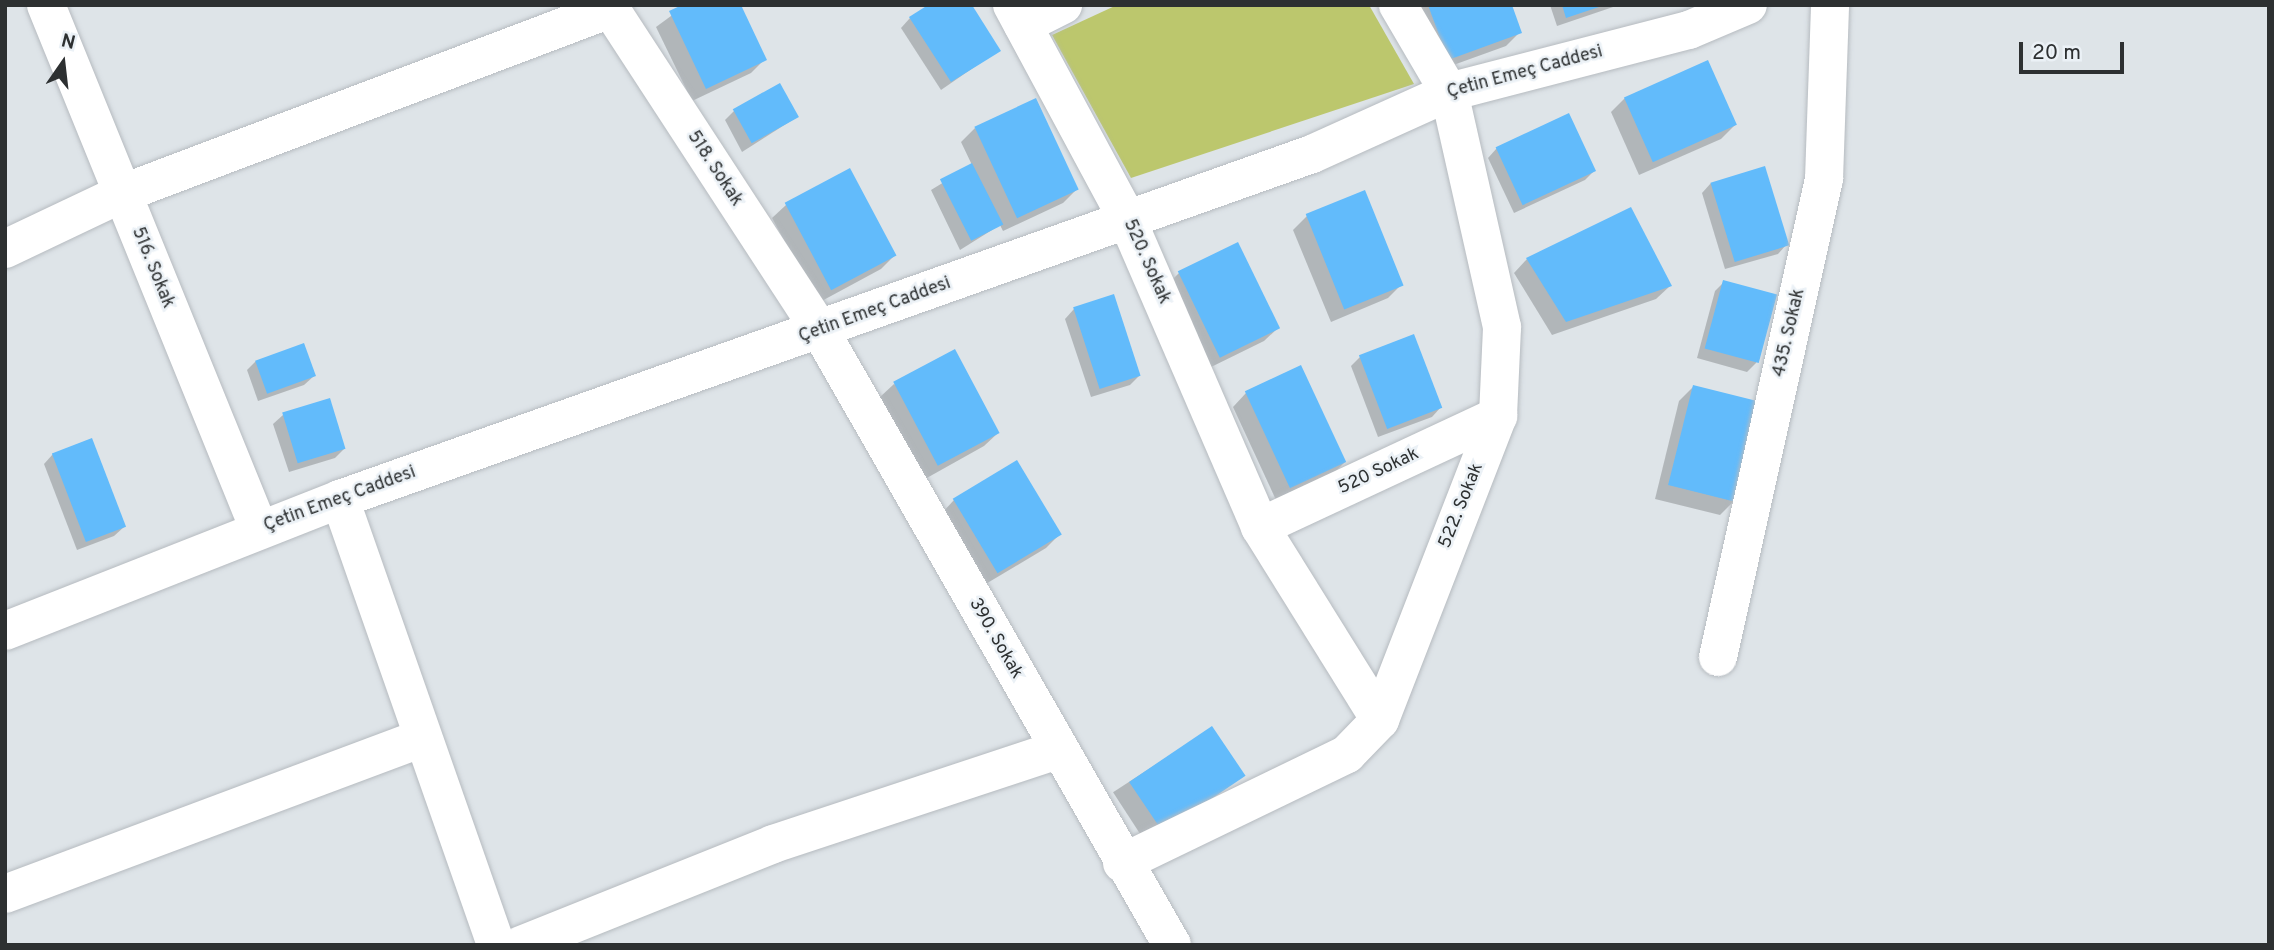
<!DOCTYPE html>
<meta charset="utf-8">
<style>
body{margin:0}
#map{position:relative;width:2274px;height:950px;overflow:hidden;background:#dee4e8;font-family:Overpass,sans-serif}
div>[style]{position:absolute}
.green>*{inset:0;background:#bcc76d}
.shadow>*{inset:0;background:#0003;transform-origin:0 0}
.building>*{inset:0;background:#62bbfb;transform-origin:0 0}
.roads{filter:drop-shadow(0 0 2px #b6bbc0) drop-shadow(0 0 2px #b6bbc0)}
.minor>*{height:38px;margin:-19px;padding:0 19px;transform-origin:19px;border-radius:19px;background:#fff}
span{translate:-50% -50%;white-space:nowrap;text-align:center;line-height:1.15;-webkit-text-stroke:5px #ebf1f6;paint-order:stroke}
.street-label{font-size:18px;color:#2d3031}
.frame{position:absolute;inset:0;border:7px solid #2d3031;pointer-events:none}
.north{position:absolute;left:28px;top:28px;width:70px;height:70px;-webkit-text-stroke:5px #ebf1f6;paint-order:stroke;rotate:14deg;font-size:19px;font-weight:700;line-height:28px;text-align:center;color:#2d3031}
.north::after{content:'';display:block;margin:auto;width:24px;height:32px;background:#2d3031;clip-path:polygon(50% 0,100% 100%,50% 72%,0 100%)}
.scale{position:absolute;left:2019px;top:42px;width:105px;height:32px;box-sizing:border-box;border:4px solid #2d3031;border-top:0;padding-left:9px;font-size:21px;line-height:24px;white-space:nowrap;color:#2d3031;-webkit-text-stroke:5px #ebf1f6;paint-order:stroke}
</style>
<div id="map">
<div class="green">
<div style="clip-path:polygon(1117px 5px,1369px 5px,1414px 84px,1131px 178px,1052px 35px)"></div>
</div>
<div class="shadow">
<div style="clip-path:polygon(686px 5px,765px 59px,751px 73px,692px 101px,656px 27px)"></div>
<div style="clip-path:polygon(1409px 5px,1510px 5px,1520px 32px,1506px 46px,1434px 72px)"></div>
<div style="clip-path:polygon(1550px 5px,1619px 5px,1557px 26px)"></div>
<div style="clip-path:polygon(910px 18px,999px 50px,941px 90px,901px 28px)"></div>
<div style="clip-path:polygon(1625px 98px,1735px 125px,1721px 139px,1639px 175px,1611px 112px)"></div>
<div style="clip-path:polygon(734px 111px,797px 117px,742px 152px,725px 120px)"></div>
<div style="clip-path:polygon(975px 128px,1077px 189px,1063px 203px,1003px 231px,1000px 225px,960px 250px,931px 190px,972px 165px,961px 142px)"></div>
<div style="clip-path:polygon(1497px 148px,1594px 171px,1585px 180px,1514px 213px,1488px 158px)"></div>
<div style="clip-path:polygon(1711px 183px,1787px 244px,1778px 254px,1725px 269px,1702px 193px)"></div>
<div style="clip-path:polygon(786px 205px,895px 255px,881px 269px,818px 303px,772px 218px)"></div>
<div style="clip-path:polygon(1307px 216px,1402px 284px,1388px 298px,1331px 322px,1293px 230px)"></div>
<div style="clip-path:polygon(1238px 245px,1278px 328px,1264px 341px,1205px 370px,1165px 287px,1179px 273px)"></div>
<div style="clip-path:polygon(1527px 259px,1670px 286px,1656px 299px,1552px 335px,1514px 273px)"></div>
<div style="clip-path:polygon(1724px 282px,1775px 296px,1756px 363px,1747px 372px,1697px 358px,1715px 291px)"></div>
<div style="clip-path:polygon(1074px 309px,1139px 376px,1130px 385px,1091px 397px,1065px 319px)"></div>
<div style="clip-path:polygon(1360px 357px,1441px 407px,1432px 417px,1378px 437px,1351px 366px)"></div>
<div style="clip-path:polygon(256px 361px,314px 376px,304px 385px,258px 401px,247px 370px)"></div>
<div style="clip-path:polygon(894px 384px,998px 433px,984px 446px,925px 479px,880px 397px)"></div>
<div style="clip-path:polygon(1693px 387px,1734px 501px,1720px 515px,1655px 499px,1679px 401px)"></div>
<div style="clip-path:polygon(1246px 393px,1345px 462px,1331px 476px,1276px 500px,1233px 407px)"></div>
<div style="clip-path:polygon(283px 415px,344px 449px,335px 458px,289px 472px,273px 424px)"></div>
<div style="clip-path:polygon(53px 454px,124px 527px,114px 536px,77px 550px,44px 464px)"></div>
<div style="clip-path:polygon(954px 500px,1060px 534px,1046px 548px,984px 585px,941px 514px)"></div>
<div style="left:1212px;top:728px;width:57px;height:118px;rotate:57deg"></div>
</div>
<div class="building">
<div style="clip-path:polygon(682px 5px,741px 5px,767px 60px,706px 89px,669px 11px)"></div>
<div style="clip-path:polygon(928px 5px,972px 5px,1001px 51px,951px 82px,909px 17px)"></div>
<div style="clip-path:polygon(1428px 5px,1512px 5px,1522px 33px,1448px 60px)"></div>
<div style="clip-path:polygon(1562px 5px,1602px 5px,1602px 6px,1566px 18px)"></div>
<div style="left:1708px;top:60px;width:71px;height:92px;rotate:66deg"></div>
<div style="left:780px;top:83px;width:39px;height:54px;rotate:61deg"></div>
<div style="left:1036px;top:98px;width:101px;height:68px;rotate:65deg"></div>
<div style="left:1569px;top:113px;width:64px;height:81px;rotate:65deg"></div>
<div style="left:972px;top:163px;width:69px;height:36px;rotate:63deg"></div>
<div style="left:1765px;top:166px;width:83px;height:57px;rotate:73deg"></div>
<div style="left:850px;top:168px;width:99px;height:74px;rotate:62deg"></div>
<div style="left:1365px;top:190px;width:103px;height:64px;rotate:68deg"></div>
<div style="clip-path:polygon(1631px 207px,1672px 286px,1566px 322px,1526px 258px)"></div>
<div style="left:1238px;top:242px;width:96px;height:67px;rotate:64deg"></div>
<div style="left:1723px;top:280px;width:56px;height:71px;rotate:15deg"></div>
<div style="left:1114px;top:294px;width:86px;height:43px;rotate:72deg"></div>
<div style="left:1414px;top:334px;width:79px;height:59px;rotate:69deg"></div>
<div style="left:304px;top:343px;width:35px;height:52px;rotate:70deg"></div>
<div style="left:955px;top:349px;width:95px;height:70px;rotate:62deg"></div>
<div style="left:1301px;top:365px;width:107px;height:62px;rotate:65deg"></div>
<div style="left:1693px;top:385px;width:68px;height:103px;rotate:14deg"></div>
<div style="left:330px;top:398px;width:53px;height:50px;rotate:73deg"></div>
<div style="left:92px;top:438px;width:95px;height:43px;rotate:69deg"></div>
<div style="left:1017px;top:460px;width:87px;height:75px;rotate:59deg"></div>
<div style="left:1212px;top:726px;width:60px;height:100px;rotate:56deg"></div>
</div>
<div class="roads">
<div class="minor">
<div style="left:46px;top:5px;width:566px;rotate:67.88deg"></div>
<div style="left:608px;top:5px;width:390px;rotate:56.9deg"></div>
<div style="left:821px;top:332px;width:706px;rotate:60.2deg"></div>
<div style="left:1012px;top:5px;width:241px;rotate:61.7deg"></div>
<div style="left:1126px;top:217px;width:338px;rotate:66.6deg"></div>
<div style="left:1260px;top:527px;width:227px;rotate:58.1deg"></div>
<div style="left:1023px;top:25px;width:45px;rotate:-26.6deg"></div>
<div style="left:5px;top:249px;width:128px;rotate:-25.4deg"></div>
<div style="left:121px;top:194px;width:523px;rotate:-20.72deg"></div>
<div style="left:340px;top:499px;width:472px;rotate:70.7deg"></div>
<div style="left:1260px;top:527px;width:263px;rotate:-25deg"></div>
<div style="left:5px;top:631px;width:360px;rotate:-21.5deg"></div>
<div style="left:340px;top:499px;width:1031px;rotate:-19.54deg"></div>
<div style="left:1312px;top:154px;width:150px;rotate:-24.3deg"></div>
<div style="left:1449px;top:92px;width:248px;rotate:-14.5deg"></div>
<div style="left:1689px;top:30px;width:64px;rotate:-23deg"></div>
<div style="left:1718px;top:657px;width:490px;rotate:-77.5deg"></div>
<div style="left:1824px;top:179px;width:174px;rotate:-88deg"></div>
<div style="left:1122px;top:863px;width:250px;rotate:-25.8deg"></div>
<div style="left:1347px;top:754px;width:47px;rotate:-45.9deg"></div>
<div style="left:1380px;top:720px;width:326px;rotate:-68.8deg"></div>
<div style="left:1498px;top:416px;width:89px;rotate:-87.4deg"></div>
<div style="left:1502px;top:327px;width:241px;rotate:-102.7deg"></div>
<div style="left:1449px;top:92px;width:101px;rotate:-120.4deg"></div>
<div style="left:5px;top:894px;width:446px;rotate:-20.5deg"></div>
<div style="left:521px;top:945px;width:271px;rotate:-21.8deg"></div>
<div style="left:773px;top:844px;width:300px;rotate:-18.3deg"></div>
</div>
</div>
<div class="street-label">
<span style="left:1525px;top:73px;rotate:-15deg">Çetin Emeç Caddesi</span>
<span style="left:714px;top:169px;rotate:57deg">518. Sokak</span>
<span style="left:1146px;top:262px;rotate:66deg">520. Sokak</span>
<span style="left:152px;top:268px;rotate:68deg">516. Sokak</span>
<span style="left:875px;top:311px;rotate:-20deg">Çetin Emeç Caddesi</span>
<span style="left:1790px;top:333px;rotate:-77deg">435. Sokak</span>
<span style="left:1379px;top:472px;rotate:-25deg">520 Sokak</span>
<span style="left:340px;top:500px;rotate:-20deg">Çetin Emeç Caddesi</span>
<span style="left:1462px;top:506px;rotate:-68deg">522. Sokak</span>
<span style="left:995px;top:639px;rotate:60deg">390. Sokak</span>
</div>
<div class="frame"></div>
<div class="north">N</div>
<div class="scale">20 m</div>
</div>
